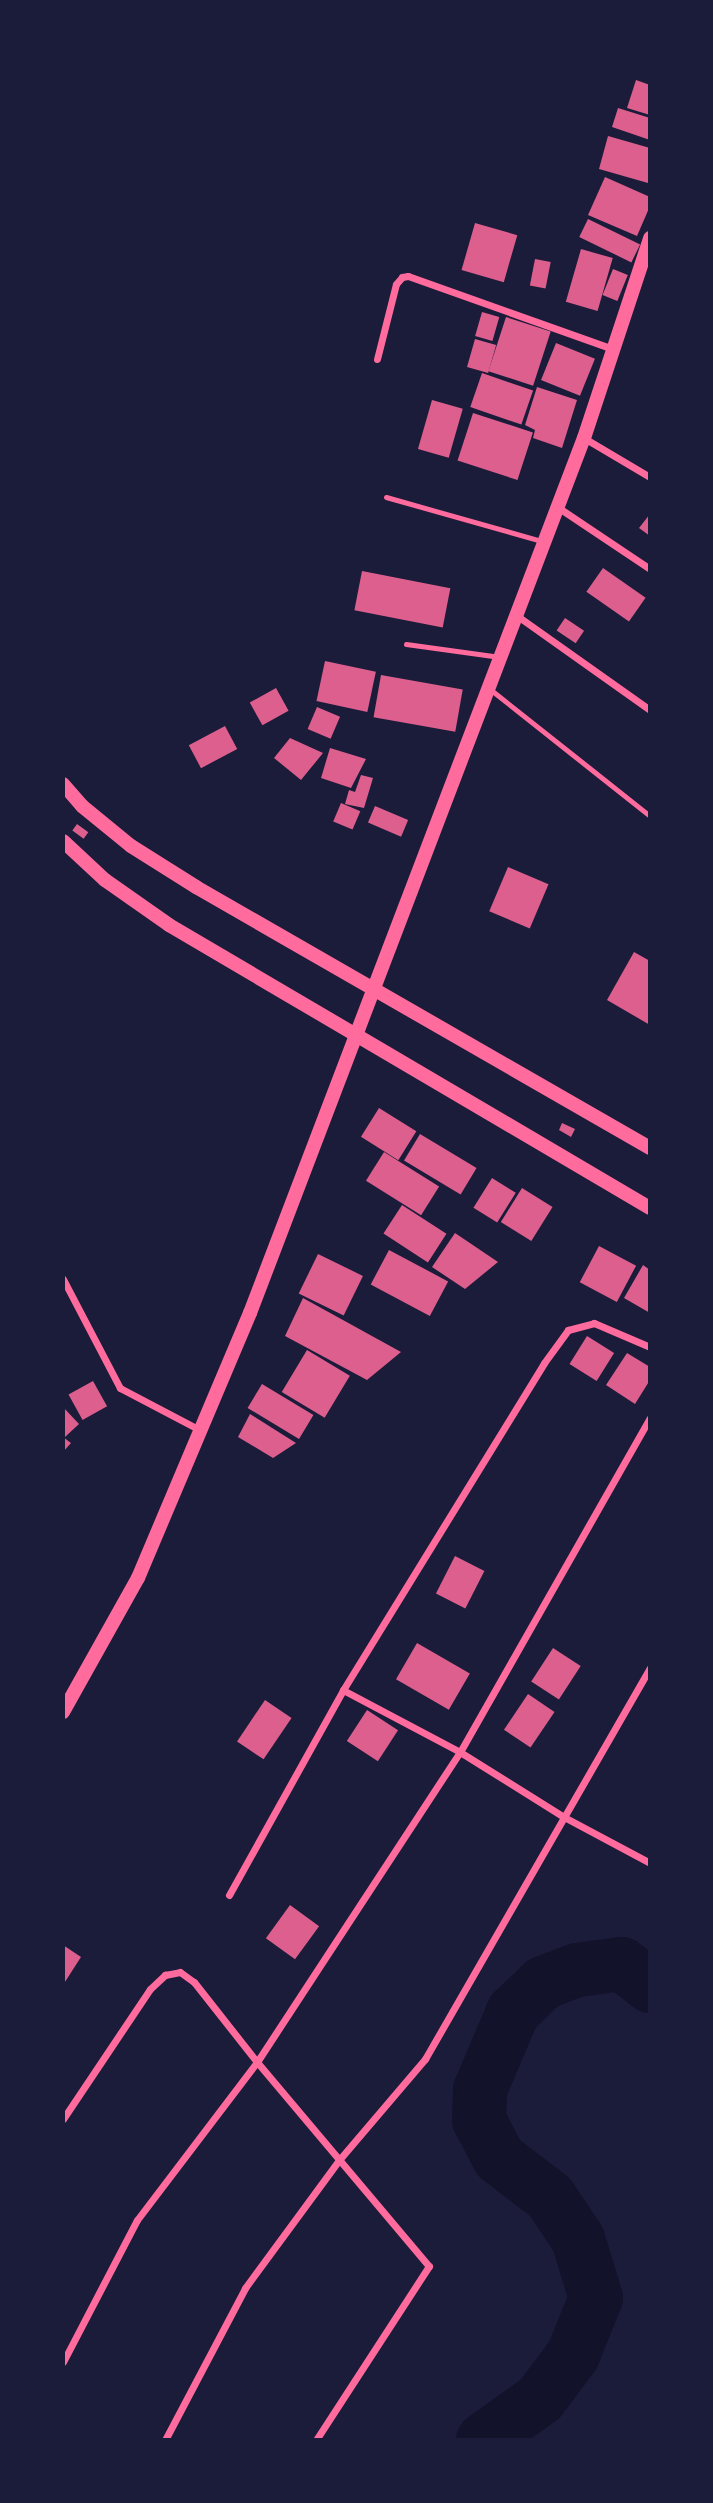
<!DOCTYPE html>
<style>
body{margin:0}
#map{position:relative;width:713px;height:2503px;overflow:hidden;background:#1b1b3a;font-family:Mulish,sans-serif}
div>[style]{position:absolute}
.river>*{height:54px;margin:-27px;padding:0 27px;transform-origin:27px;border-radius:27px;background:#12122b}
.building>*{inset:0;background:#dd5f8e;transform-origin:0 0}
.service>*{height:5px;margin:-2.5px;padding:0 2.5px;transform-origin:2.5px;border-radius:2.5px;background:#ff6b9d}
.minor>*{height:7px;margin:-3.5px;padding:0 3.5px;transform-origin:3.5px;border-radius:3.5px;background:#ff6b9d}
.secondary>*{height:14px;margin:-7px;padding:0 7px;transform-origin:7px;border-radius:7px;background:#ff6b9d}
span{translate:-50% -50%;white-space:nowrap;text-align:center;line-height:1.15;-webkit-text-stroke:7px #1b1b3a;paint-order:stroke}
.frame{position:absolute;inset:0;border:65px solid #1b1b3a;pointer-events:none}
</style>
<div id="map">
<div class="river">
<div style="left:483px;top:2440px;width:70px;rotate:-35.7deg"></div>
<div style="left:540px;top:2399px;width:55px;rotate:-53.1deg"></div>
<div style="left:573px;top:2355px;width:61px;rotate:-68deg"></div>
<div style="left:596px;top:2298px;width:62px;rotate:-107deg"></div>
<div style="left:578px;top:2239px;width:50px;rotate:-123.7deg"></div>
<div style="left:550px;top:2197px;width:64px;rotate:-142.6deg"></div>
<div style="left:499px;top:2158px;width:43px;rotate:-117.8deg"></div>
<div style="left:479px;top:2120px;width:30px;rotate:-88deg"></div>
<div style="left:480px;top:2090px;width:85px;rotate:-67.1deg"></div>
<div style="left:513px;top:2012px;width:42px;rotate:-44deg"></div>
<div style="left:543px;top:1983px;width:36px;rotate:-21deg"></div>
<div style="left:577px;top:1970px;width:45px;rotate:-7.6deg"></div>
<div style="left:622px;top:1964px;width:36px;rotate:38deg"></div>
</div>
<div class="building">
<div style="clip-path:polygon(636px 80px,650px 85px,650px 115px,627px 108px)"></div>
<div style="clip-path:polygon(618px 108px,650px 118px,650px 140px,612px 127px)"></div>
<div style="clip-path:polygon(608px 136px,650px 148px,648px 183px,599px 169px)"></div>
<div style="clip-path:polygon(605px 177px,650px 197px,650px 206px,637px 236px,588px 215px)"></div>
<div style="left:588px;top:219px;width:58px;height:20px;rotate:26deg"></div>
<div style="left:475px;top:223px;width:44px;height:49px;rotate:16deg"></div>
<div style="left:581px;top:249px;width:33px;height:55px;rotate:16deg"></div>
<div style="left:535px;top:259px;width:16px;height:27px;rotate:11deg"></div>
<div style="left:613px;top:269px;width:16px;height:28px;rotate:22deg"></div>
<div style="left:482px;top:312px;width:18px;height:25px;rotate:16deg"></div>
<div style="left:506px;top:317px;width:47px;height:57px;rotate:18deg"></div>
<div style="left:475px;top:339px;width:22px;height:29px;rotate:16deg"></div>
<div style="left:556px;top:343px;width:42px;height:40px;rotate:22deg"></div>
<div style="left:482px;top:373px;width:54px;height:36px;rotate:19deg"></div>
<div style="clip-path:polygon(537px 387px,577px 400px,562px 448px,533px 438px,535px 430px,525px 425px)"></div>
<div style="left:432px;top:400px;width:32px;height:51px;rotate:16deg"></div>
<div style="left:473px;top:413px;width:63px;height:50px;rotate:18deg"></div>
<div style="clip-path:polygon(650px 514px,650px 536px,639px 528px)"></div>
<div style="left:603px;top:568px;width:52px;height:29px;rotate:35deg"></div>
<div style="left:362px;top:571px;width:90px;height:40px;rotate:11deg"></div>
<div style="left:565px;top:618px;width:23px;height:15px;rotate:34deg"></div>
<div style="left:325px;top:661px;width:52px;height:41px;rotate:12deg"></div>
<div style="left:381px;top:675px;width:83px;height:43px;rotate:10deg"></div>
<div style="left:276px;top:688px;width:26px;height:30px;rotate:61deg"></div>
<div style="left:317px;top:707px;width:25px;height:24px;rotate:23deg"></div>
<div style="left:225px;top:726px;width:26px;height:41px;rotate:62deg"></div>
<div style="clip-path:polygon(290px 738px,323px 753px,301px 780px,274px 758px)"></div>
<div style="clip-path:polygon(330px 748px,366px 759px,351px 788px,321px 778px)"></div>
<div style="clip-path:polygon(361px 775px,373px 778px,364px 808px,345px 804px,349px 790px,355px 792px)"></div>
<div style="left:341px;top:803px;width:21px;height:20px;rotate:23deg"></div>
<div style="left:375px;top:806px;width:36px;height:18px;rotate:23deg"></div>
<div style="left:77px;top:824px;width:14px;height:8px;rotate:36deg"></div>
<div style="left:508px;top:867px;width:44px;height:48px;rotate:23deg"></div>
<div style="clip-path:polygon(634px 952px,650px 961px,650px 1025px,607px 1000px)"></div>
<div style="left:379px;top:1108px;width:44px;height:34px;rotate:32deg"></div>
<div style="clip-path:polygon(562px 1123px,575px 1129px,571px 1137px,559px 1130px)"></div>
<div style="left:420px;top:1134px;width:66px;height:31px;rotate:31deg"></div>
<div style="left:384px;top:1152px;width:65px;height:34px;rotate:32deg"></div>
<div style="left:492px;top:1178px;width:28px;height:35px;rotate:32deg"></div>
<div style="left:522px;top:1188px;width:36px;height:40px;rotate:32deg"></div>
<div style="left:402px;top:1205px;width:53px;height:34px;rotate:33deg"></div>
<div style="clip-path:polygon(455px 1233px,498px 1262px,465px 1289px,432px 1267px)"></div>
<div style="left:599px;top:1246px;width:42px;height:41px;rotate:28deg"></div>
<div style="left:389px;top:1250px;width:67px;height:39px;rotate:28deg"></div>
<div style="left:318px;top:1254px;width:50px;height:44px;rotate:26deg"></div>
<div style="clip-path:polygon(643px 1265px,650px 1270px,650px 1313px,624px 1298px)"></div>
<div style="clip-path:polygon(303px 1298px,401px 1352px,367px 1380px,285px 1336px)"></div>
<div style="left:587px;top:1336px;width:32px;height:33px;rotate:32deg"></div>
<div style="left:307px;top:1350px;width:50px;height:49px;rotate:31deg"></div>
<div style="clip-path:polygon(627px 1353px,650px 1367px,650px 1380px,635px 1404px,606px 1385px)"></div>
<div style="left:93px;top:1381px;width:29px;height:28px;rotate:61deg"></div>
<div style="left:262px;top:1384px;width:60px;height:28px;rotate:31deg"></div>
<div style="clip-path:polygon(63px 1407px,79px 1424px,65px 1437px,63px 1435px)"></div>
<div style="clip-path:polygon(250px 1414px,296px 1443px,273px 1458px,238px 1437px)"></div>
<div style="clip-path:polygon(63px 1437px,71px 1443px,63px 1452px)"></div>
<div style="left:455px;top:1556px;width:33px;height:42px;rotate:27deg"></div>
<div style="left:417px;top:1643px;width:61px;height:42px;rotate:30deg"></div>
<div style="left:553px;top:1648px;width:33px;height:40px;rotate:33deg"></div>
<div style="left:528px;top:1694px;width:32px;height:43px;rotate:34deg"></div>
<div style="left:265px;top:1700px;width:32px;height:50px;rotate:34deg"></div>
<div style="left:367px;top:1710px;width:37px;height:37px;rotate:33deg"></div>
<div style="left:290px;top:1905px;width:36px;height:41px;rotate:36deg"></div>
<div style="clip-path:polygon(63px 1945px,81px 1957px,63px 1985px)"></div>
</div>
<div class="service">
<div style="left:386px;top:497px;width:162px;rotate:15.8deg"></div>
<div style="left:406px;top:644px;width:95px;rotate:7.9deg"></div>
<div style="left:491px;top:690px;width:203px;rotate:38.4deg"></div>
</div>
<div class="minor">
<div style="left:377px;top:359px;width:77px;rotate:-75.8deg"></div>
<div style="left:396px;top:284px;width:9px;rotate:-49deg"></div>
<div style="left:402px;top:277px;width:6px;rotate:-9deg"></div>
<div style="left:408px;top:276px;width:218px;rotate:19.6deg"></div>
<div style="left:584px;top:438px;width:77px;rotate:30.6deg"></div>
<div style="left:556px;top:506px;width:113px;rotate:33.8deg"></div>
<div style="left:516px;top:615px;width:164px;rotate:35.3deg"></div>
<div style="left:63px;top:1279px;width:123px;rotate:62.4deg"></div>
<div style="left:120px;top:1388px;width:93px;rotate:27.7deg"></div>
<div style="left:343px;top:1690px;width:132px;rotate:27.9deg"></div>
<div style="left:460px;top:1752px;width:123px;rotate:32deg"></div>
<div style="left:564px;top:1817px;width:98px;rotate:28.1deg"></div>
<div style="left:229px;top:1895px;width:235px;rotate:-60.9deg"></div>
<div style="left:343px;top:1690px;width:384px;rotate:-58.4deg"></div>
<div style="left:544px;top:1363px;width:41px;rotate:-54deg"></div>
<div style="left:568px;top:1330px;width:27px;rotate:-15deg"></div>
<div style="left:594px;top:1323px;width:61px;rotate:23.2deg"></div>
<div style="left:63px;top:2119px;width:156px;rotate:-56.2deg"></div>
<div style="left:150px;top:1989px;width:21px;rotate:-43deg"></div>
<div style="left:165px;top:1975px;width:15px;rotate:-11deg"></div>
<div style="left:180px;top:1972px;width:17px;rotate:36deg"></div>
<div style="left:194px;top:1982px;width:102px;rotate:51.8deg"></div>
<div style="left:257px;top:2062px;width:267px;rotate:49.9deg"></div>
<div style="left:429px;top:2266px;width:207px;rotate:123deg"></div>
<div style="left:63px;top:2362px;width:160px;rotate:-62.5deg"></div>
<div style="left:137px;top:2220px;width:198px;rotate:-52.8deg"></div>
<div style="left:257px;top:2062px;width:371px;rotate:-56.8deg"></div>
<div style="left:460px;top:1752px;width:384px;rotate:-60.4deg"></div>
<div style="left:165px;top:2440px;width:172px;rotate:-62.2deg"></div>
<div style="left:245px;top:2288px;width:159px;rotate:-53.7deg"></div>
<div style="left:339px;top:2160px;width:133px;rotate:-49.6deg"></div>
<div style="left:425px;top:2059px;width:451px;rotate:-60.1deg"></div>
</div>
<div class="secondary">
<div style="left:63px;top:784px;width:29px;rotate:49deg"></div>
<div style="left:82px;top:806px;width:63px;rotate:39.2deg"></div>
<div style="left:131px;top:846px;width:77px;rotate:32.2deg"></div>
<div style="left:196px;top:887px;width:524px;rotate:29.89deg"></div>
<div style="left:63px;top:841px;width:57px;rotate:42.9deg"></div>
<div style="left:105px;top:880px;width:78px;rotate:35.1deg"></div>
<div style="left:169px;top:925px;width:558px;rotate:30.47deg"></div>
<div style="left:63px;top:1712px;width:154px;rotate:-60.8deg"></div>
<div style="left:138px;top:1578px;width:288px;rotate:-67.1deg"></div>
<div style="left:250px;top:1313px;width:937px;rotate:-69.11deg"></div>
<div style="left:584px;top:438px;width:211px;rotate:-71.7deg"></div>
</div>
<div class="frame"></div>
</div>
